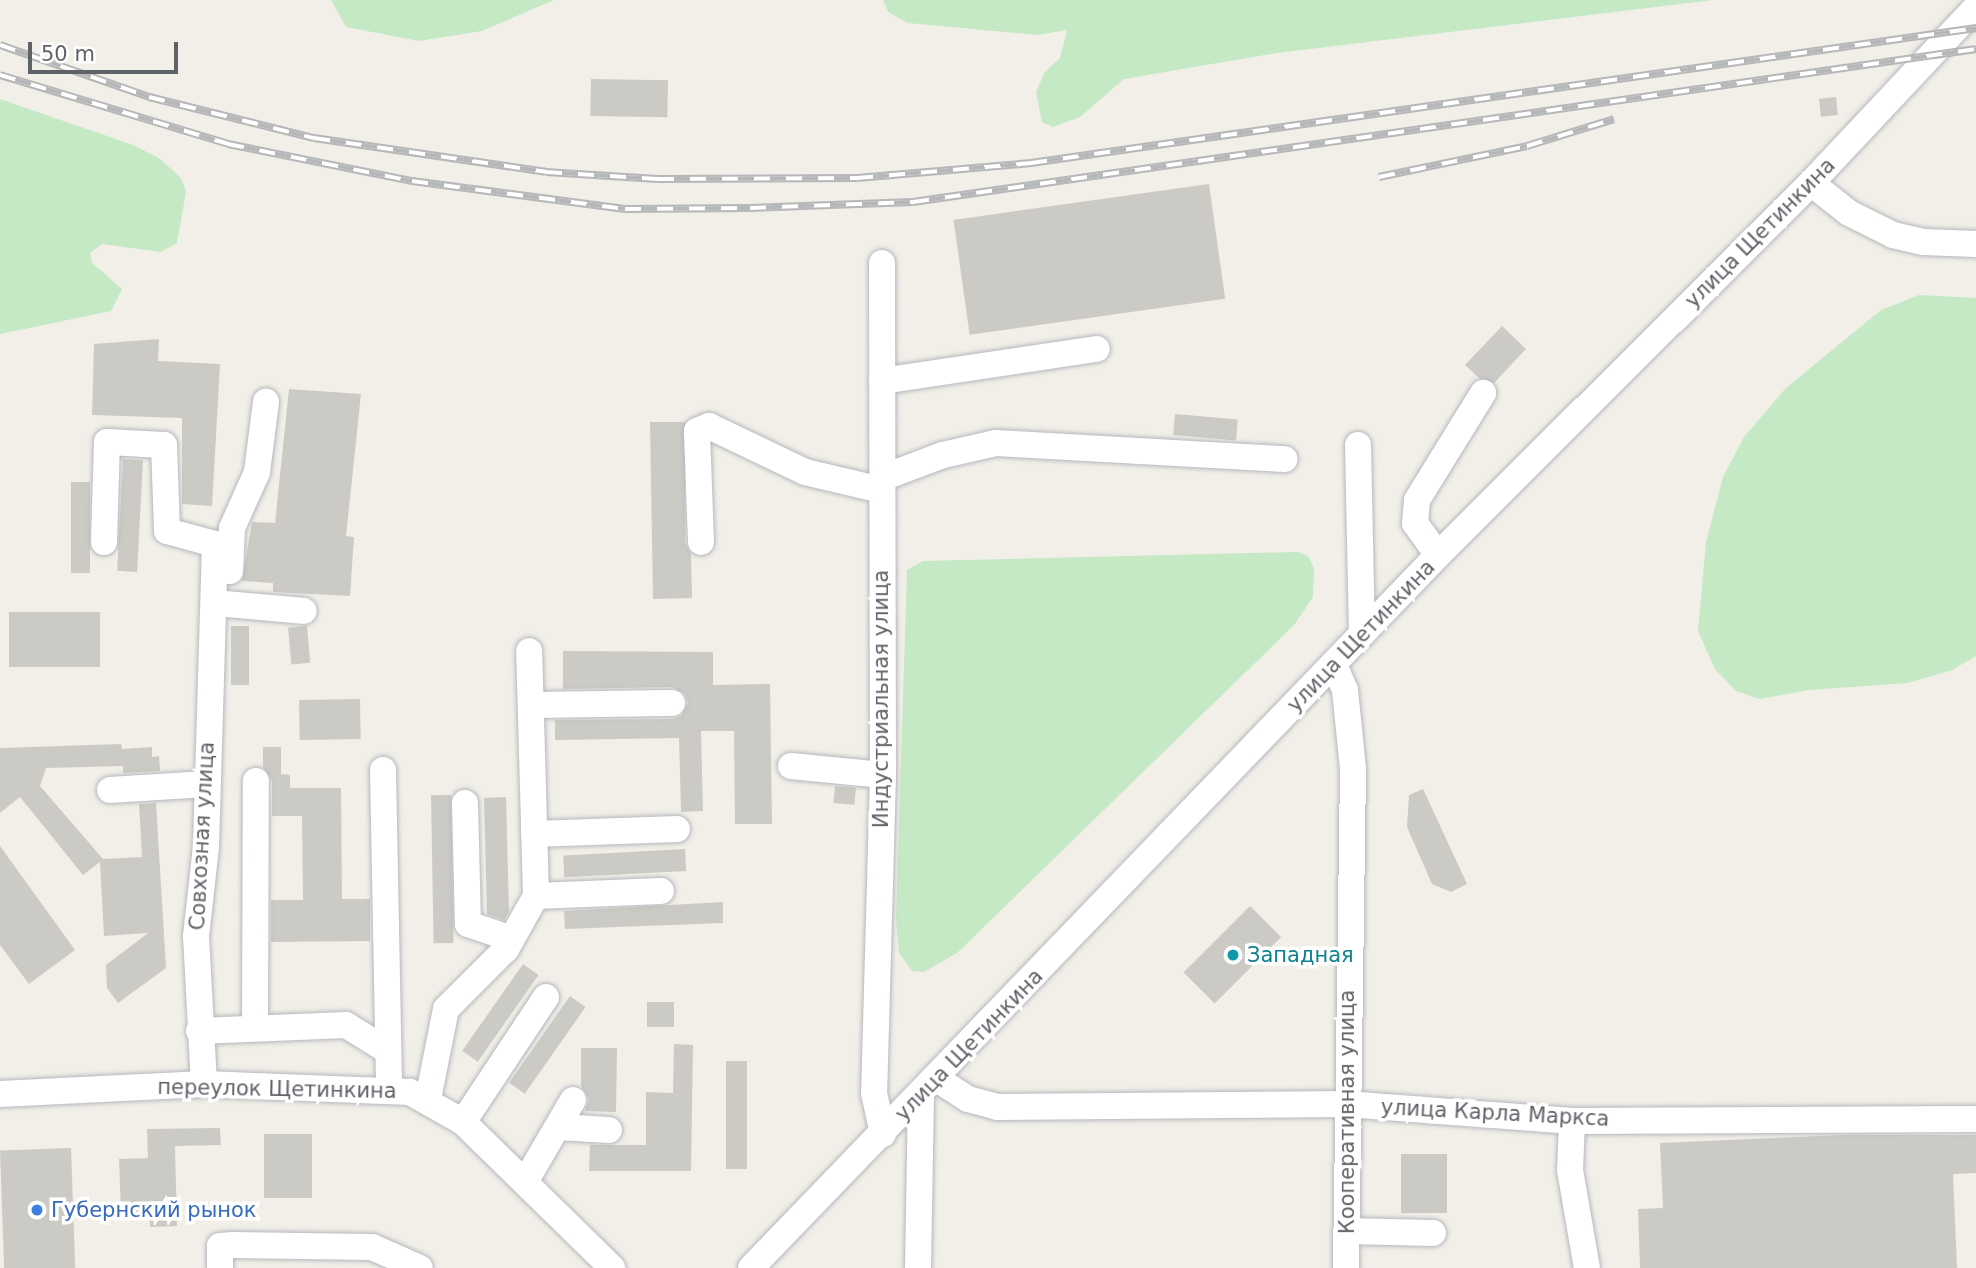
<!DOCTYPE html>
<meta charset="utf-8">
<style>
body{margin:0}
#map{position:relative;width:1976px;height:1268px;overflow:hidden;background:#f1efe8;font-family:"DejaVu Sans",sans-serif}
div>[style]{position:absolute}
.green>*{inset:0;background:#c5e8c5}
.building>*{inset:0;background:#cccac5;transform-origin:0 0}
.roads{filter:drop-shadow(0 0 2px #b5b8bc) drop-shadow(0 0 2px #b5b8bc)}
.minor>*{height:26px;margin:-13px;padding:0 13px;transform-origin:13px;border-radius:13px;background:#fff}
.rail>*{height:8px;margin-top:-4px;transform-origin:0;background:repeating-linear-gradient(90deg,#fff 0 16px,#b6b7b8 0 32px);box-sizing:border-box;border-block:2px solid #b6b7b8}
.dots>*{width:19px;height:19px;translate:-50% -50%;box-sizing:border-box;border:4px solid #fff;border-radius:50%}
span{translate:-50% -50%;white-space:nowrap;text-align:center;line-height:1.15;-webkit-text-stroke:7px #fff;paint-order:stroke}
.street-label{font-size:21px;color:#5f6368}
.culture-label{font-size:21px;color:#0d838f}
.left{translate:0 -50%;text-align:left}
.shop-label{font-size:21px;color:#366cbe}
.scale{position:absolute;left:28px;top:42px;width:150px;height:32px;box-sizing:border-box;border:4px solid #5f6368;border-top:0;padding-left:9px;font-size:21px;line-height:24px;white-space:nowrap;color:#5f6368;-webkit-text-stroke:5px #fff;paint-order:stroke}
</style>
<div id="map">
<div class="green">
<div style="clip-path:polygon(331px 0,554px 0,482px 31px,419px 41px,346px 27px)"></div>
<div style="clip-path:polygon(883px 0,1713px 0,1277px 53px,1124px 79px,1080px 117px,1053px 127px,1042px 122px,1036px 92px,1045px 72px,1060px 58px,1067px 30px,1038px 35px,908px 23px,888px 12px)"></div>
<div style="clip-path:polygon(0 99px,133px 145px,159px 158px,181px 178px,186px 192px,177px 243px,161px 252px,102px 244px,90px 253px,92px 263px,122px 289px,111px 311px,0 334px)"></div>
<div style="clip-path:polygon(1919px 295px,1976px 298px,1976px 656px,1952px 670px,1908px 683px,1809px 690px,1760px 699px,1736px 691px,1715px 669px,1698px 631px,1706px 542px,1723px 477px,1744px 437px,1786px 388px,1881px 310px)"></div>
<div style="clip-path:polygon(1298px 552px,1308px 556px,1314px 568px,1313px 597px,1294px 625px,957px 953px,924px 972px,912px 971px,899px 953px,896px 919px,907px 570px,923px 561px)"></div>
</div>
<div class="building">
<div style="left:591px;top:79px;width:77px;height:37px;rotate:1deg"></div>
<div style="left:1836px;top:97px;width:18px;height:17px;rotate:84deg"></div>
<div style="left:1209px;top:184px;width:116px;height:258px;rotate:82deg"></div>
<div style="clip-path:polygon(1502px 326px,1526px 349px,1494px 383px,1479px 378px,1465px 365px)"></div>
<div style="clip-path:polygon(159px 339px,158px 361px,220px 364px,212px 506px,182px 504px,182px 418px,92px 415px,94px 344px)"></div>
<div style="clip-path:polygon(289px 389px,361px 394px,346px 536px,354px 537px,350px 596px,273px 592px,273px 583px,242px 581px,252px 522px,275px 523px)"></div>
<div style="left:1175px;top:414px;width:63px;height:21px;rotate:5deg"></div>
<div style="clip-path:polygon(650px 422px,685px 422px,685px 543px,691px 554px,692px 598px,653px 599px)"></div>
<div style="left:123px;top:459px;width:20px;height:112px;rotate:3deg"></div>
<div style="left:71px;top:482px;width:19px;height:91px"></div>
<div style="left:9px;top:612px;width:91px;height:55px"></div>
<div style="left:231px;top:626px;width:18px;height:59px"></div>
<div style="left:307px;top:626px;width:37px;height:19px;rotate:85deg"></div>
<div style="clip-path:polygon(563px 651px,713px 652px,713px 685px,770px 684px,772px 824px,735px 824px,734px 731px,701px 731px,703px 811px,681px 812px,679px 738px,555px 740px,555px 720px,672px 719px,681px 716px,688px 703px,685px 694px,672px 687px,563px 689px)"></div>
<div style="left:360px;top:699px;width:40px;height:61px;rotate:89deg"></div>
<div style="clip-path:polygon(121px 744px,122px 749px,152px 747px,152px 757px,159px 756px,160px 771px,123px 773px,123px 766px,46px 768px,40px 786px,103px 859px,142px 857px,139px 804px,156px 803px,166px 968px,118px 1003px,107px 988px,106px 965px,148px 933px,104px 936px,100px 862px,83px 875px,20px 797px,0 813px,0 748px)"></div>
<div style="clip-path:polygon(263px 747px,281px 747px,281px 774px,290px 775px,290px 788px,341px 788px,342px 899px,370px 899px,370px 941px,271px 942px,271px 900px,303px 900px,302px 816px,272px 816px,272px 781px,263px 767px)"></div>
<div style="left:835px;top:786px;width:21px;height:17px;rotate:5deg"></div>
<div style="clip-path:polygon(1423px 789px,1467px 884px,1451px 892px,1432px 884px,1407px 827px,1409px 795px)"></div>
<div style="left:451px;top:795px;width:148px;height:20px;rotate:89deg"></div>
<div style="clip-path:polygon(506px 797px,509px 912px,504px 920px,487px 914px,484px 798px)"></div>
<div style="clip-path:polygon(0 846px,75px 950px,29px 984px,0 945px)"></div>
<div style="left:685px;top:849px;width:22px;height:122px;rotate:87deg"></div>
<div style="clip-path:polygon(723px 902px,723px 923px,565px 929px,564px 911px)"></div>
<div style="left:1250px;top:906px;width:44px;height:94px;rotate:45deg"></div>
<div style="left:523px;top:964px;width:19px;height:106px;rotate:35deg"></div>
<div style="left:570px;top:996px;width:19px;height:106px;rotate:35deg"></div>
<div style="left:647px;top:1002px;width:27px;height:25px"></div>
<div style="clip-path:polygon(674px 1044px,693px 1045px,691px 1171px,589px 1171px,590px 1145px,646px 1145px,646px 1092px,673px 1093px)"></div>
<div style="clip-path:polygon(581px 1048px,617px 1048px,616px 1112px,585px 1111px,589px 1099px,581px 1086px)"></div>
<div style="left:726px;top:1061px;width:21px;height:108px"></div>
<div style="clip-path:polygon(220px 1128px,221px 1145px,175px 1146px,177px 1226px,150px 1227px,149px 1212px,121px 1213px,119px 1159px,148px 1158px,147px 1129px)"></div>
<div style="left:264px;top:1134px;width:48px;height:64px"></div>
<div style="clip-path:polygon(1843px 1135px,1976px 1135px,1976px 1173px,1953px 1174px,1957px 1268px,1640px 1268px,1638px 1209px,1663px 1208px,1660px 1143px)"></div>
<div style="left:71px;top:1148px;width:120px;height:71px;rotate:88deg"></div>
<div style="left:1401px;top:1154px;width:46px;height:59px"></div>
</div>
<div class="roads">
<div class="minor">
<div style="left:1811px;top:183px;width:48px;rotate:38.3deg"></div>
<div style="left:1849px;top:213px;width:49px;rotate:26.6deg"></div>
<div style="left:1893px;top:235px;width:31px;rotate:13deg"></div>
<div style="left:1923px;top:242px;width:53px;rotate:2.2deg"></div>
<div style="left:882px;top:263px;width:512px;rotate:89.89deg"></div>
<div style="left:883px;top:775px;width:318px;rotate:91.6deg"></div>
<div style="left:874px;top:1093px;width:42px;rotate:77.6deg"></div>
<div style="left:882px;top:381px;width:217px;rotate:-8.5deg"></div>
<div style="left:1358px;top:445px;width:189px;rotate:88.8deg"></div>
<div style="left:882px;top:478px;width:65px;rotate:-20.7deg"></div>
<div style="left:943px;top:455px;width:54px;rotate:-12.8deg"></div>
<div style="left:996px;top:443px;width:289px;rotate:3.2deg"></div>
<div style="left:104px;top:542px;width:100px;rotate:-88.3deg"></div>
<div style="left:107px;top:442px;width:57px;rotate:3deg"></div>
<div style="left:164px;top:445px;width:86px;rotate:88deg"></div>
<div style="left:167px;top:531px;width:50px;rotate:15.2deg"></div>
<div style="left:215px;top:544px;width:303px;rotate:91.7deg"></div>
<div style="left:206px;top:847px;width:90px;rotate:96.4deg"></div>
<div style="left:196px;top:936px;width:148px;rotate:86.9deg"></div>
<div style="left:701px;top:542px;width:111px;rotate:-92.1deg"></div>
<div style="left:697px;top:431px;width:13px;rotate:-23deg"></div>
<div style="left:709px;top:426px;width:106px;rotate:25.6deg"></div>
<div style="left:805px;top:472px;width:79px;rotate:13.2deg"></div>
<div style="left:1438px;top:555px;width:39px;rotate:-126deg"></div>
<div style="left:1415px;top:523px;width:23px;rotate:-85deg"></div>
<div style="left:1417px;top:500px;width:126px;rotate:-58.3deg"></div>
<div style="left:230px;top:571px;width:43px;rotate:-87.3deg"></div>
<div style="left:232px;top:528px;width:61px;rotate:-65.9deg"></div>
<div style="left:257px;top:472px;width:71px;rotate:-82.7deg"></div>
<div style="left:215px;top:603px;width:89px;rotate:5.1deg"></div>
<div style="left:1334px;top:665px;width:27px;rotate:66deg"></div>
<div style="left:1345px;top:690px;width:79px;rotate:84.2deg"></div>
<div style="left:1353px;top:769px;width:499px;rotate:90.8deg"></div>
<div style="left:531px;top:705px;width:141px;rotate:-0.8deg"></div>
<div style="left:791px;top:766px;width:92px;rotate:5.6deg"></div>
<div style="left:383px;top:770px;width:318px;rotate:88.9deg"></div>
<div style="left:110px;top:790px;width:96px;rotate:-3.6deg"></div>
<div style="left:465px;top:803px;width:121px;rotate:88.6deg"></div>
<div style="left:468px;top:924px;width:46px;rotate:18.8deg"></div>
<div style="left:534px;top:834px;width:143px;rotate:-2deg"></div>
<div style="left:536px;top:896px;width:125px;rotate:-2.3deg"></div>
<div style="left:255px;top:1027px;width:246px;rotate:-89.8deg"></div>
<div style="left:199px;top:1031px;width:147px;rotate:-2.3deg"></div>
<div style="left:346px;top:1025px;width:49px;rotate:31.8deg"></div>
<div style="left:937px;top:1079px;width:37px;rotate:33deg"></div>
<div style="left:968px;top:1099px;width:30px;rotate:15deg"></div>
<div style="left:997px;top:1107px;width:349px;rotate:-0.5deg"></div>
<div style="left:1346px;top:1104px;width:227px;rotate:4.3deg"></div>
<div style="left:1572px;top:1121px;width:404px;rotate:-0.3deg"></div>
<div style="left:0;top:1094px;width:204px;rotate:-2.8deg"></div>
<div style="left:204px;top:1084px;width:206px;rotate:2.2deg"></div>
<div style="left:410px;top:1092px;width:61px;rotate:29.5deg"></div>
<div style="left:463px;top:1122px;width:209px;rotate:44.4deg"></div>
<div style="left:428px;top:1099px;width:92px;rotate:-78.7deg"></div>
<div style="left:446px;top:1009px;width:85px;rotate:-45deg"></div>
<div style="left:506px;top:949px;width:61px;rotate:-60.5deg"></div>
<div style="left:536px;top:896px;width:245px;rotate:-91.6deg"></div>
<div style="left:1572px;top:1121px;width:49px;rotate:92.3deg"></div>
<div style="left:1570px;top:1170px;width:99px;rotate:80.2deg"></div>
<div style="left:463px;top:1122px;width:150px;rotate:-56.4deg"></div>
<div style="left:558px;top:1127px;width:51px;rotate:3.4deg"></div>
<div style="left:525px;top:1182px;width:95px;rotate:-59.7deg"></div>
<div style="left:1346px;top:1231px;width:87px;rotate:1.3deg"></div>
<div style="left:220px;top:1268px;width:22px;rotate:-90deg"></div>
<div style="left:220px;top:1246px;width:13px;rotate:-4deg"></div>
<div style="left:233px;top:1245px;width:139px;rotate:0.8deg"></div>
<div style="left:372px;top:1247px;width:52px;rotate:23.6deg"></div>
<div style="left:751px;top:1268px;width:990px;rotate:-46.06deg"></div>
<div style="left:1438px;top:555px;width:527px;rotate:-44.92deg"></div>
<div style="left:1811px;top:183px;width:241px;rotate:-46.8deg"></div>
<div style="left:918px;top:1268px;width:173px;rotate:-89deg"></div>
</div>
</div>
<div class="rail">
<div style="left:0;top:45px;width:158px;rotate:19.2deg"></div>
<div style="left:149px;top:97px;width:170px;rotate:14deg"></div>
<div style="left:314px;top:138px;width:234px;rotate:8.3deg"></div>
<div style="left:546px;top:172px;width:112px;rotate:3.6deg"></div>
<div style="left:658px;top:179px;width:199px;rotate:-0.3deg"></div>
<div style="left:857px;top:178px;width:175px;rotate:-4.9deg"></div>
<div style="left:1031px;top:163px;width:955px;rotate:-8.13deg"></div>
<div style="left:0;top:75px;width:238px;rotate:16.8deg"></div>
<div style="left:228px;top:144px;width:188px;rotate:11.4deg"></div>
<div style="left:412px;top:181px;width:215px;rotate:7.5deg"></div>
<div style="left:625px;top:209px;width:125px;rotate:-0.5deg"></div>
<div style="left:750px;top:208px;width:163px;rotate:-2.1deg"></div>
<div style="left:913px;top:202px;width:1074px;rotate:-8.19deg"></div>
<div style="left:1379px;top:177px;width:151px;rotate:-11.8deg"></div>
<div style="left:1527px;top:146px;width:91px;rotate:-17.2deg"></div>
</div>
<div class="dots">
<div style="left:1233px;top:955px;background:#0f9aa8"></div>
<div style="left:37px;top:1210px;background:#3f7fe0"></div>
</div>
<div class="street-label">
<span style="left:1760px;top:233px;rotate:-45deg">улица Щетинкина</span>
<span style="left:1361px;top:636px;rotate:-46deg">улица Щетинкина</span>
<span style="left:881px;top:699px;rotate:-90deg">Индустриальная улица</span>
<span style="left:202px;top:836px;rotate:-87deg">Совхозная улица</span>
<span style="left:969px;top:1045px;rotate:-46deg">улица Щетинкина</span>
<span style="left:277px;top:1089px;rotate:1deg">переулок Щетинкина</span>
<span style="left:1347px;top:1112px;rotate:-90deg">Кооперативная улица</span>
<span style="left:1495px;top:1113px;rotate:3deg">улица Карла Маркса</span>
</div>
<div class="culture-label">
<span class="left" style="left:1247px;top:955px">Западная</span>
</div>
<div class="shop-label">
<span class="left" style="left:51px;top:1210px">Губернский рынок</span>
</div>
<div class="scale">50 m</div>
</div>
